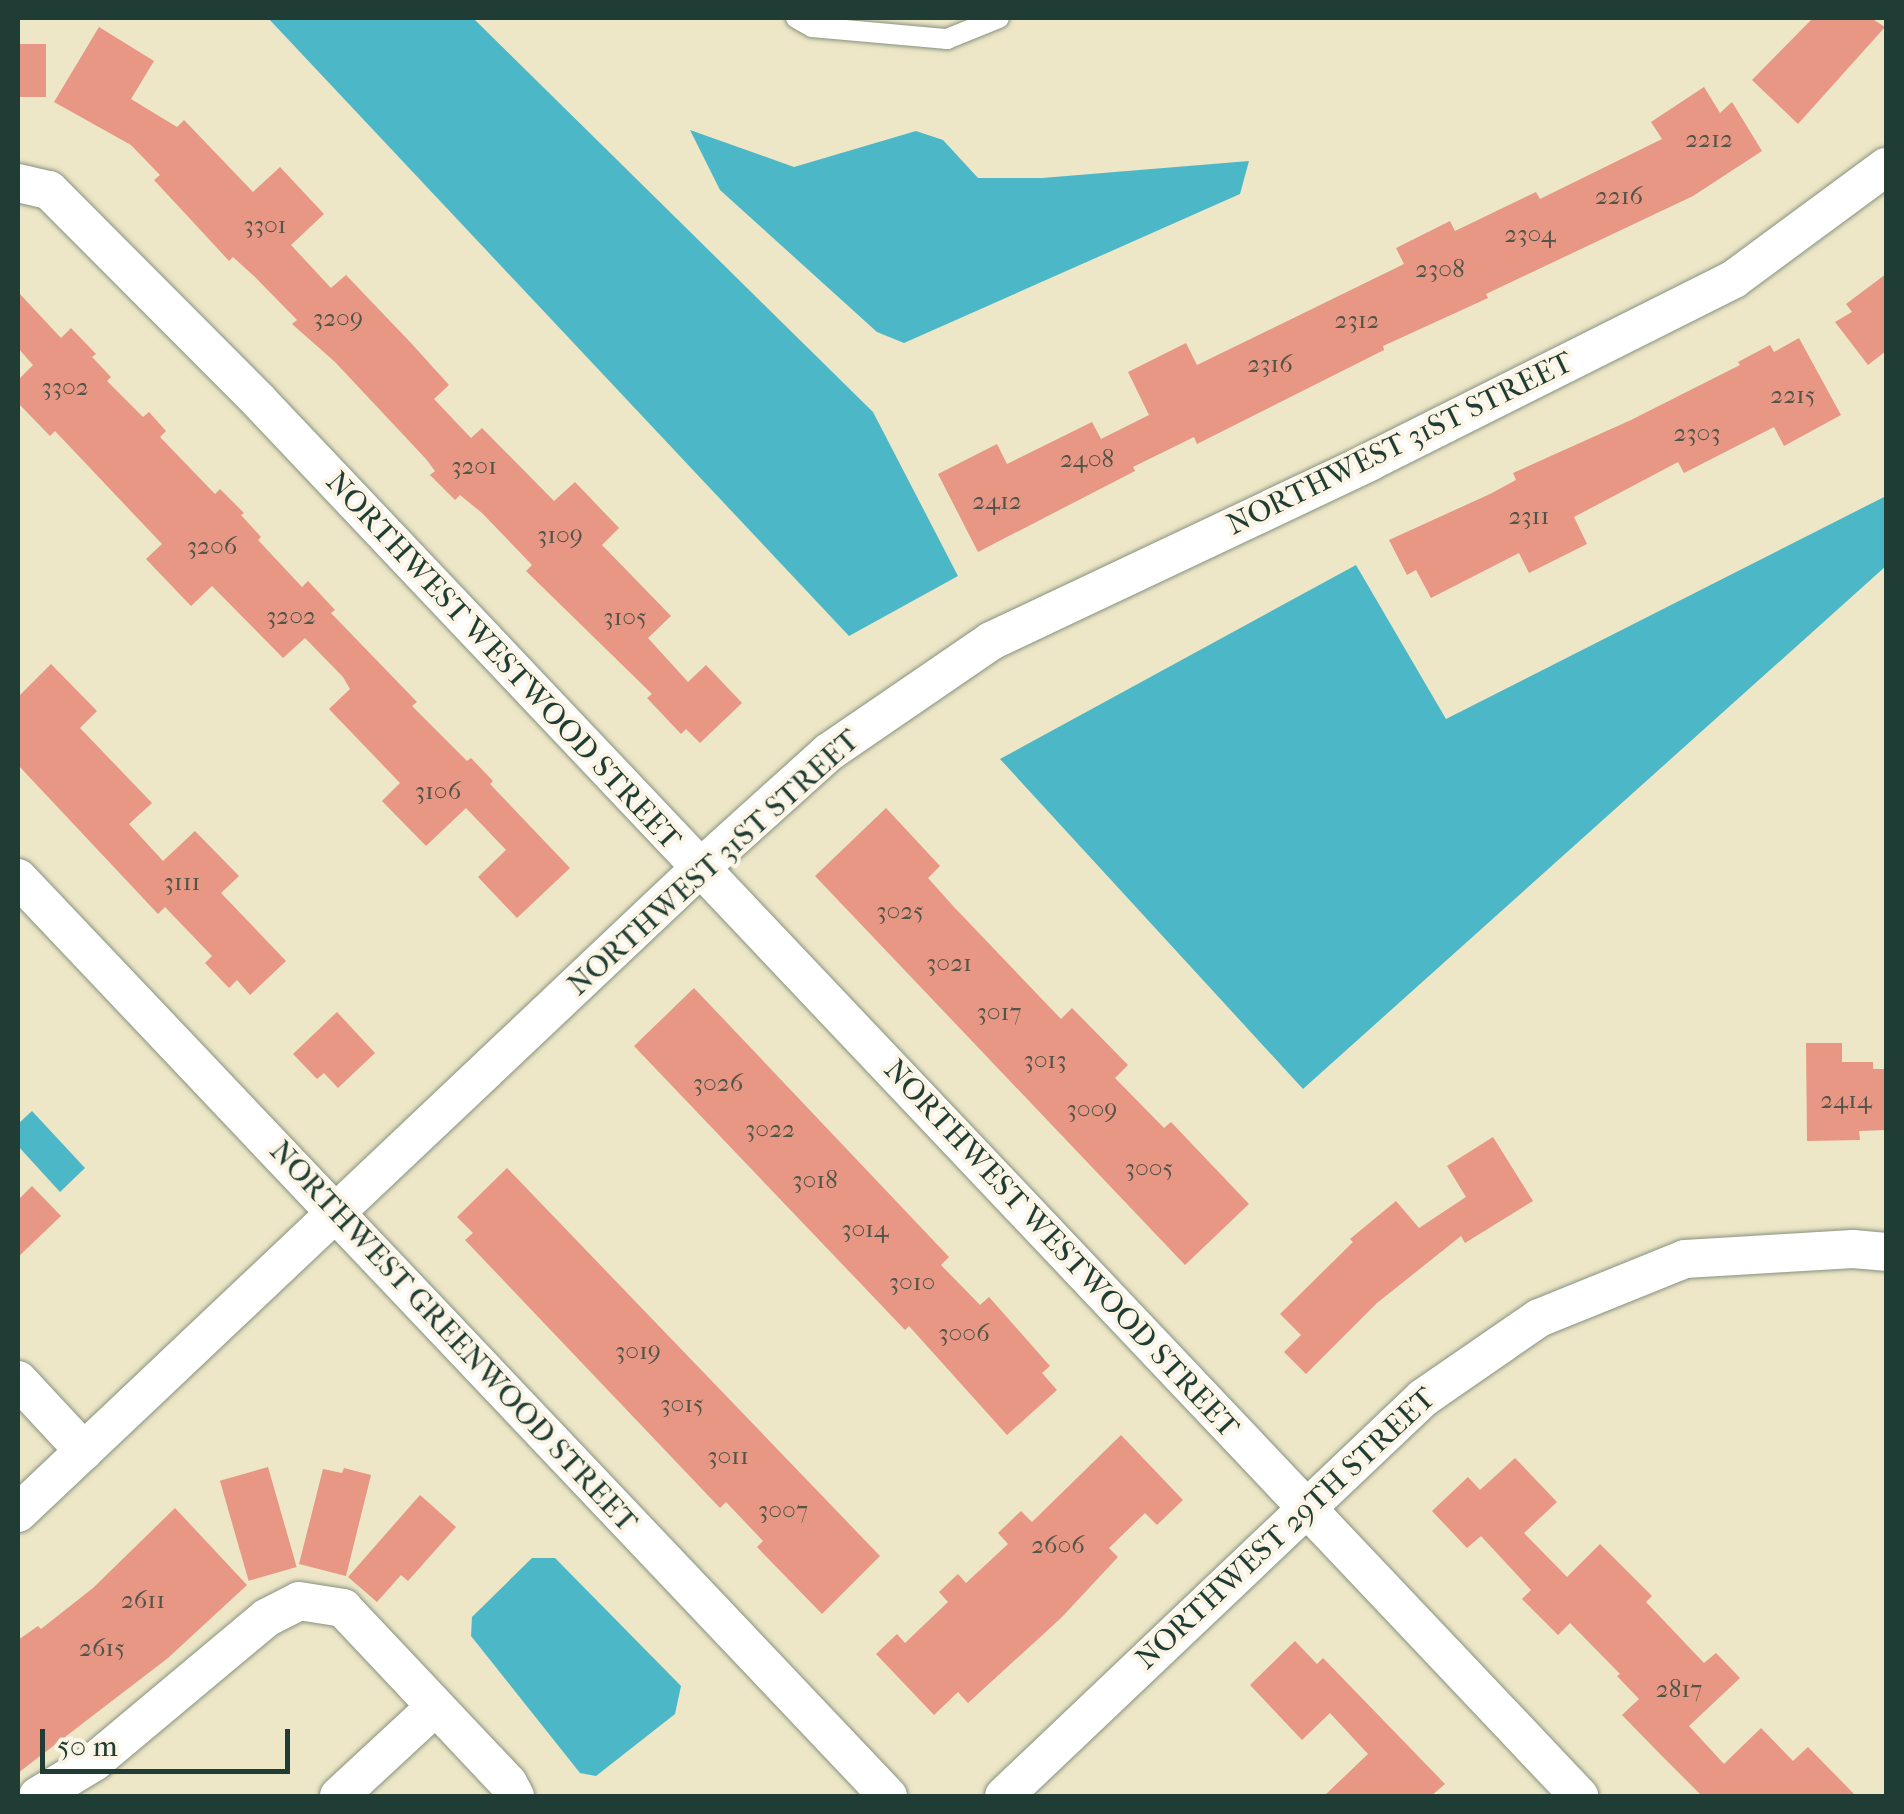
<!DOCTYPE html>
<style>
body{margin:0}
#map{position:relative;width:1904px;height:1814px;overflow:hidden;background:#ede6c7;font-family:"IM FELL French Canon",serif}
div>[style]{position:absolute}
.water>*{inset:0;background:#4cb8c7}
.building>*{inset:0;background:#e79784;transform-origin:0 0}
.roads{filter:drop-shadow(0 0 2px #86927e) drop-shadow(0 0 2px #86927e)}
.lane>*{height:20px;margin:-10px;padding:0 10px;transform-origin:10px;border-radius:10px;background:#fff}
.street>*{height:38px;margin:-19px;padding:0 19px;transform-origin:19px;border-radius:19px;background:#fff}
span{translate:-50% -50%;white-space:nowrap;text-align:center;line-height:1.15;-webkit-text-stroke:8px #fcf5e5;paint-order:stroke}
.number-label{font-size:25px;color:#515448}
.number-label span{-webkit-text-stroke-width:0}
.street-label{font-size:30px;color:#1f3d34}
.frame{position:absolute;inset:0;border:20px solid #1f3d34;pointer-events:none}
.scale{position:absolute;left:40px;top:1729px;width:250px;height:45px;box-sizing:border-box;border:5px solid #1f3d34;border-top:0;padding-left:12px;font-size:30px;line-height:35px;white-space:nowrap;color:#1f3d34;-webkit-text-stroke:8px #fcf5e5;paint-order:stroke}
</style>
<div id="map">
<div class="water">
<div style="clip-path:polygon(268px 18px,473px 18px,873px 412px,958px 576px,849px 636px)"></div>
<div style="clip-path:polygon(690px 130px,794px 167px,916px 131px,943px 140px,978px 178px,1042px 178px,1249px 161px,1240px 194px,904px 343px,877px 332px,720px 190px)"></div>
<div style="clip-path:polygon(1886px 496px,1886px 566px,1303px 1089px,1000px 759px,1356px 565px,1446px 719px)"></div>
<div style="clip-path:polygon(32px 1111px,85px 1168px,60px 1192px,18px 1146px,18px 1124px)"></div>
<div style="clip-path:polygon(532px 1558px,555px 1558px,681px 1686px,675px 1714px,596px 1776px,580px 1773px,471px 1636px,472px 1617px)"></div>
</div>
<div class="building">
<div style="clip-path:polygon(1813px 18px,1871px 18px,1885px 27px,1798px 124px,1752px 80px)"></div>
<div style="clip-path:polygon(99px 27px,154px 61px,131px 99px,177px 127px,184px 120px,253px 192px,280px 167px,324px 214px,291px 245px,331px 288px,346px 275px,411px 343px,449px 385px,434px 399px,471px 438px,482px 428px,554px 501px,575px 482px,619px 528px,602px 545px,671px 616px,648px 638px,688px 682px,706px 665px,742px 703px,700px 743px,686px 729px,681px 734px,647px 698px,652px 694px,526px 571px,532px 565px,482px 513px,460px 495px,455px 500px,430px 475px,435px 471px,426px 459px,335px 362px,292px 324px,297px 320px,255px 277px,233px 257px,229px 261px,206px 236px,154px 180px,160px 175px,131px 145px,54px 102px)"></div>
<div style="left:18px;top:44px;width:28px;height:53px"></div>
<div style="clip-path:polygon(1704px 87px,1720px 113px,1732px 102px,1762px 151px,1693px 196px,1486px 294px,1488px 298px,1383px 346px,1384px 350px,1197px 444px,1194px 437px,1133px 467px,1135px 471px,978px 552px,938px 474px,997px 444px,1007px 464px,1092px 422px,1101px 439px,1149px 415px,1128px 372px,1186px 343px,1197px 365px,1404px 264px,1396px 248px,1450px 221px,1455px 231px,1536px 192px,1540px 199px,1662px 139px,1651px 122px)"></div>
<div style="clip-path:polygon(1886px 274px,1886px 351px,1868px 365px,1835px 322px,1852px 312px,1846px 304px)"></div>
<div style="clip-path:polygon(18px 292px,61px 338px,71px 328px,96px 354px,92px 357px,111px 377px,107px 381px,143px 417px,149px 412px,166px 431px,160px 437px,215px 494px,220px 489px,244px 513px,241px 515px,261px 537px,258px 540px,302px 587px,308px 581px,335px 610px,331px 613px,417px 702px,412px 706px,467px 761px,471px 758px,493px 781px,490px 784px,570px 868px,517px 918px,478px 877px,506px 850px,466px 808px,426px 846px,382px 801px,400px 783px,329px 709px,350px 689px,343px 677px,305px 638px,283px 658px,212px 586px,191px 606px,146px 559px,162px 544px,55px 431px,50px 436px,18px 403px,18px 380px,33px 365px,18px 348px)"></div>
<div style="clip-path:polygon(1799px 338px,1841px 415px,1784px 446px,1774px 427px,1684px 473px,1678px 462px,1574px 517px,1587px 544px,1529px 573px,1519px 553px,1431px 598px,1416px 570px,1407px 575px,1389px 540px,1490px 494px,1516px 480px,1513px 473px,1631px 420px,1740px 365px,1738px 362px,1770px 345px,1774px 352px)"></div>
<div style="clip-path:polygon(51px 664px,97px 711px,80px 728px,152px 803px,129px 824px,163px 861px,195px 831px,239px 876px,221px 893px,286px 961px,250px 995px,237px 980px,229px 988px,205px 963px,212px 956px,165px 907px,158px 914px,18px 765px,18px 697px)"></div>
<div style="clip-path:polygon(886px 808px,940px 866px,928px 878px,954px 907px,1061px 1019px,1072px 1008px,1128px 1065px,1115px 1078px,1164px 1128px,1171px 1122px,1249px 1204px,1185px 1265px,815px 876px)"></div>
<div style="clip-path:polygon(694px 988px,949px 1257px,941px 1265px,980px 1305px,989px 1297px,1050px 1366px,1042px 1373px,1057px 1390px,1007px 1435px,909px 1326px,905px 1330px,634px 1046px)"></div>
<div style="clip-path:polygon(337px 1012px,375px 1053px,338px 1088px,324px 1073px,317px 1079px,293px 1054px)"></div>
<div style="clip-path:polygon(1806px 1043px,1842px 1043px,1842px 1062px,1873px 1062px,1873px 1069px,1886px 1069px,1886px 1130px,1859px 1131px,1860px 1140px,1807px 1141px)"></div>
<div style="clip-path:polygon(1493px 1137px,1533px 1201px,1465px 1243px,1461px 1236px,1377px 1303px,1306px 1374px,1284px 1352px,1301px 1335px,1280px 1314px,1353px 1242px,1350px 1239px,1396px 1201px,1419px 1228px,1466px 1197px,1447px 1166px)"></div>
<div style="clip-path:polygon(507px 1168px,880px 1556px,822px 1614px,757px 1547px,763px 1541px,726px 1502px,720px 1508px,465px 1240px,473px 1233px,457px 1217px)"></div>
<div style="clip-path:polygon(32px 1186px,61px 1216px,18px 1257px,18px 1200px)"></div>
<div style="clip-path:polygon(1121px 1435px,1183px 1500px,1157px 1525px,1145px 1513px,1109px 1548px,1118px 1557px,1061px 1618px,968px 1703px,958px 1692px,934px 1715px,876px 1654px,897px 1634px,905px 1643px,948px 1602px,939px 1592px,958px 1574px,966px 1583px,1008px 1544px,998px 1533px,1021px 1511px,1032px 1522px)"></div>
<div style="clip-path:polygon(1515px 1458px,1557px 1502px,1524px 1533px,1567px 1577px,1600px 1544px,1652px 1596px,1646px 1602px,1704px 1663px,1716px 1653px,1740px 1678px,1689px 1726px,1724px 1764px,1761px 1728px,1793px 1761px,1808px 1747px,1856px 1796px,1702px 1796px,1660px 1754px,1622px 1715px,1639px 1699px,1617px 1676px,1620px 1674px,1570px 1623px,1558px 1635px,1522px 1599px,1531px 1590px,1481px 1536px,1467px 1548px,1432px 1511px,1468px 1477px,1480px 1490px)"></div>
<div style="left:268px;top:1467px;width:104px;height:50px;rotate:74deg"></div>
<div style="clip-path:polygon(344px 1468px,371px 1475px,346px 1576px,299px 1564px,323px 1469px,342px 1473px)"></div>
<div style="clip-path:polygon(420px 1495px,456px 1527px,408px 1581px,401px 1575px,377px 1602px,348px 1577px)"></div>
<div style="clip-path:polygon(175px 1508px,247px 1585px,168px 1658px,18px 1773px,18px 1640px,38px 1626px,41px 1629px,93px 1588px)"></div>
<div style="clip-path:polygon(1295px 1641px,1317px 1664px,1323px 1658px,1445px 1784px,1431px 1796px,1324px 1796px,1368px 1754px,1330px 1713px,1302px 1740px,1250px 1685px)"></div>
</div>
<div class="roads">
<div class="lane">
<div style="left:796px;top:18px;width:18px;rotate:29deg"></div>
<div style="left:812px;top:27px;width:136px;rotate:5.1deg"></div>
<div style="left:947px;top:39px;width:56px;rotate:-22deg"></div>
</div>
<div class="street">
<div style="left:18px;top:183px;width:32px;rotate:13deg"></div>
<div style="left:49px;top:190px;width:298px;rotate:45.1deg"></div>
<div style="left:259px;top:401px;width:1921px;rotate:46.58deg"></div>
<div style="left:18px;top:878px;width:1265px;rotate:46.54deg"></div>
<div style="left:18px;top:1380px;width:97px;rotate:47.1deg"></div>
<div style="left:18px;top:1513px;width:937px;rotate:-43.4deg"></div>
<div style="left:699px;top:869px;width:175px;rotate:-42deg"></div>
<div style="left:829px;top:752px;width:196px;rotate:-34.4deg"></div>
<div style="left:991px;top:641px;width:418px;rotate:-25.3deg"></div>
<div style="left:1369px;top:462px;width:408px;rotate:-26.6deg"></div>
<div style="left:1734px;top:279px;width:189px;rotate:-36.4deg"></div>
<div style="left:38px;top:1796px;width:66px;rotate:-31.3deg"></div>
<div style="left:94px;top:1762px;width:224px;rotate:-39.9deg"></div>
<div style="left:266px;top:1618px;width:37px;rotate:-27deg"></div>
<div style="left:299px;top:1601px;width:45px;rotate:9deg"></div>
<div style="left:343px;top:1608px;width:241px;rotate:46.7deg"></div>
<div style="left:508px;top:1783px;width:15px;rotate:62deg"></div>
<div style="left:339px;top:1796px;width:131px;rotate:-42.8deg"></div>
<div style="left:1004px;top:1796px;width:578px;rotate:-43.53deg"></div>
<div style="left:1423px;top:1398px;width:141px;rotate:-34.6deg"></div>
<div style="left:1539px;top:1318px;width:157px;rotate:-22deg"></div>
<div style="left:1685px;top:1259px;width:168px;rotate:-3.4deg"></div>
<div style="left:1853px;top:1249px;width:33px;rotate:5deg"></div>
</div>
</div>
<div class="number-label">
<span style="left:1709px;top:139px">2212</span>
<span style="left:1619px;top:196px">2216</span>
<span style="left:265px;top:225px">3301</span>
<span style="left:1530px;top:234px">2304</span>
<span style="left:1440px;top:269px">2308</span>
<span style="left:338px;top:318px">3209</span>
<span style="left:1357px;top:320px">2312</span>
<span style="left:1270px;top:364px">2316</span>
<span style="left:65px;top:387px">3302</span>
<span style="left:1793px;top:395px">2215</span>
<span style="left:1697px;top:433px">2303</span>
<span style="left:1087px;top:459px">2408</span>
<span style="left:474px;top:466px">3201</span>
<span style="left:997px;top:501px">2412</span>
<span style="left:1529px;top:516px">2311</span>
<span style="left:560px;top:535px">3109</span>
<span style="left:212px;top:546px">3206</span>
<span style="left:291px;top:616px">3202</span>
<span style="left:625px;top:617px">3105</span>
<span style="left:438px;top:791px">3106</span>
<span style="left:182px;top:882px">3111</span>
<span style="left:900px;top:911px">3025</span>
<span style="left:949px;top:963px">3021</span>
<span style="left:999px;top:1012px">3017</span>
<span style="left:1045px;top:1060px">3013</span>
<span style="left:718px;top:1083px">3026</span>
<span style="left:1846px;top:1100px">2414</span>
<span style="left:1092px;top:1109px">3009</span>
<span style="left:770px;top:1129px">3022</span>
<span style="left:1149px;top:1168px">3005</span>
<span style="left:815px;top:1180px">3018</span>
<span style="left:865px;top:1229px">3014</span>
<span style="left:912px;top:1282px">3010</span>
<span style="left:964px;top:1333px">3006</span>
<span style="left:638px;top:1351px">3019</span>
<span style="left:682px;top:1404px">3015</span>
<span style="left:728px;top:1456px">3011</span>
<span style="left:783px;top:1510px">3007</span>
<span style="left:1058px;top:1545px">2606</span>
<span style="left:143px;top:1600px">2611</span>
<span style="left:102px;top:1648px">2615</span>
<span style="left:1679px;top:1689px">2817</span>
</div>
<div class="street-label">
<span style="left:1400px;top:444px;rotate:-26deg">NORTHWEST 31ST STREET</span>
<span style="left:503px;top:661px;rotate:47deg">NORTHWEST WESTWOOD STREET</span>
<span style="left:714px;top:863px;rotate:-42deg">NORTHWEST 31ST STREET</span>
<span style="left:1061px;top:1249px;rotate:47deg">NORTHWEST WESTWOOD STREET</span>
<span style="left:453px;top:1337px;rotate:47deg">NORTHWEST GREENWOOD STREET</span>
<span style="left:1286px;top:1529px;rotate:-43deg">NORTHWEST 29TH STREET</span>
</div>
<div class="frame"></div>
<div class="scale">50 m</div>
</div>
